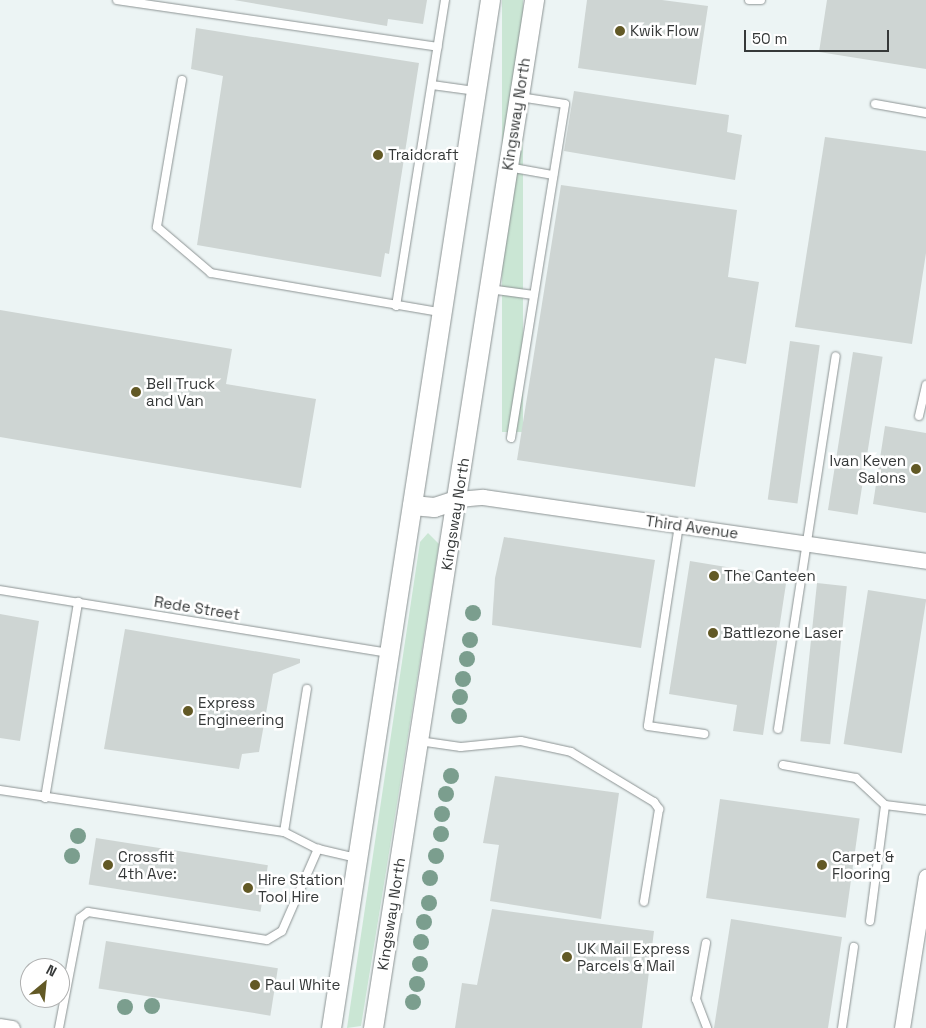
<!DOCTYPE html>
<style>
body{margin:0}
#map{position:relative;width:926px;height:1028px;overflow:hidden;background:#ecf4f4;font-family:"Space Grotesk",sans-serif}
div>[style]{position:absolute}
.green>*{inset:0;background:#cae6d4;transform-origin:0 0}
.building>*{inset:0;background:#ced5d3;transform-origin:0 0}
.roads{filter:drop-shadow(0 0 1px #8c9393) drop-shadow(0 0 1px #8c9393)}
.service>*{height:8px;margin:-4px;padding:0 4px;transform-origin:4px;border-radius:4px;background:#fff}
.minor>*{height:15px;margin:-7.5px;padding:0 7.5px;transform-origin:7.5px;border-radius:7.5px;background:#fff}
.tertiary>*{height:19px;margin:-9.5px;padding:0 9.5px;transform-origin:9.5px;border-radius:9.5px;background:#fff}
.trees>*{width:16px;height:16px;margin:-8px;border-radius:50%;background:#7b9e8e}
.dots>*{width:14px;height:14px;translate:-50% -50%;box-sizing:border-box;border:2px solid #fff;border-radius:50%}
span{translate:-50% -50%;white-space:nowrap;text-align:center;line-height:1.15;-webkit-text-stroke:5px #fff;paint-order:stroke}
.poi-label{font-size:15px;color:#363939}
.left{translate:0 -50%;text-align:left}
.right{translate:-100% -50%;text-align:right}
.street-label{font-size:15px;color:#363939}
.north{position:absolute;left:20px;top:958px;width:50px;height:50px;box-sizing:border-box;background:#fff;border:1px solid #afb0b0;border-radius:50%;rotate:28deg;font-size:14px;font-weight:700;line-height:20px;text-align:center;color:#363939}
.north::after{content:'';display:block;margin:auto;width:18px;height:22px;background:#625925;clip-path:polygon(50% 0,100% 100%,50% 72%,0 100%)}
.scale{position:absolute;left:744px;top:30px;width:145px;height:22px;box-sizing:border-box;border:2px solid #363939;border-top:0;padding-left:6px;font-size:15px;line-height:18px;white-space:nowrap;color:#363939;-webkit-text-stroke:4px #fff;paint-order:stroke}
</style>
<div id="map">
<div class="green">
<div style="left:502px;top:0;width:21px;height:432px"></div>
<div style="clip-path:polygon(428px 533px,439px 544px,361px 1026px,347px 1028px,420px 542px)"></div>
</div>
<div class="building">
<div style="clip-path:polygon(234px 0,427px 0,423px 24px,388px 19px,387px 26px)"></div>
<div style="clip-path:polygon(587px 0,662px 0,708px 6px,696px 85px,578px 68px)"></div>
<div style="clip-path:polygon(827px 0,926px 0,926px 69px,819px 52px)"></div>
<div style="clip-path:polygon(196px 28px,419px 63px,389px 254px,385px 253px,381px 277px,197px 245px,223px 76px,191px 69px)"></div>
<div style="clip-path:polygon(574px 91px,729px 115px,727px 132px,742px 135px,735px 180px,564px 151px)"></div>
<div style="clip-path:polygon(825px 137px,926px 151px,926px 253px,912px 344px,795px 327px)"></div>
<div style="clip-path:polygon(561px 185px,737px 210px,728px 277px,759px 282px,746px 364px,715px 358px,695px 487px,517px 460px)"></div>
<div style="clip-path:polygon(0 310px,232px 349px,226px 384px,316px 399px,301px 488px,0 437px)"></div>
<div style="left:790px;top:341px;width:30px;height:160px;rotate:8deg"></div>
<div style="left:853px;top:352px;width:30px;height:160px;rotate:9deg"></div>
<div style="clip-path:polygon(885px 426px,926px 433px,926px 513px,873px 504px)"></div>
<div style="clip-path:polygon(504px 537px,655px 560px,641px 648px,492px 625px,495px 578px)"></div>
<div style="clip-path:polygon(690px 561px,787px 577px,763px 735px,733px 731px,737px 705px,669px 694px)"></div>
<div style="left:817px;top:583px;width:30px;height:159px;rotate:6deg"></div>
<div style="left:868px;top:590px;width:59px;height:156px;rotate:9deg"></div>
<div style="clip-path:polygon(0 614px,39px 621px,20px 741px,0 738px)"></div>
<div style="clip-path:polygon(125px 629px,300px 659px,300px 663px,273px 674px,259px 752px,242px 754px,239px 769px,104px 749px)"></div>
<div style="clip-path:polygon(495px 776px,619px 793px,601px 919px,490px 901px,499px 845px,483px 843px)"></div>
<div style="left:720px;top:799px;width:141px;height:100px;rotate:8deg"></div>
<div style="left:96px;top:838px;width:174px;height:47px;rotate:9deg"></div>
<div style="clip-path:polygon(492px 909px,654px 931px,642px 1028px,455px 1028px,462px 983px,477px 985px)"></div>
<div style="clip-path:polygon(731px 919px,842px 937px,828px 1028px,714px 1028px)"></div>
<div style="left:106px;top:941px;width:174px;height:48px;rotate:9deg"></div>
</div>
<div class="roads">
<div class="service">
<div style="left:117px;top:0;width:324px;rotate:8.3deg"></div>
<div style="left:749px;top:0;width:12px"></div>
<div style="left:182px;top:80px;width:149px;rotate:99.7deg"></div>
<div style="left:157px;top:227px;width:71px;rotate:40.4deg"></div>
<div style="left:211px;top:273px;width:231px;rotate:9.7deg"></div>
<div style="left:432px;top:85px;width:43px;rotate:7.9deg"></div>
<div style="left:875px;top:104px;width:52px;rotate:10deg"></div>
<div style="left:508px;top:167px;width:46px;rotate:10.1deg"></div>
<div style="left:489px;top:289px;width:45px;rotate:7.6deg"></div>
<div style="left:396px;top:306px;width:310px;rotate:-80.9deg"></div>
<div style="left:919px;top:416px;width:32px;rotate:-77deg"></div>
<div style="left:511px;top:438px;width:338px;rotate:-80.8deg"></div>
<div style="left:565px;top:104px;width:46px;rotate:-171.2deg"></div>
<div style="left:679px;top:525px;width:203px;rotate:98.8deg"></div>
<div style="left:648px;top:726px;width:57px;rotate:8.1deg"></div>
<div style="left:0;top:590px;width:393px;rotate:9.2deg"></div>
<div style="left:778px;top:729px;width:377px;rotate:-81.2deg"></div>
<div style="left:419px;top:741px;width:42px;rotate:8.1deg"></div>
<div style="left:461px;top:747px;width:60px;rotate:-5.7deg"></div>
<div style="left:521px;top:741px;width:51px;rotate:12.4deg"></div>
<div style="left:571px;top:752px;width:97px;rotate:31.1deg"></div>
<div style="left:654px;top:802px;width:9px;rotate:54deg"></div>
<div style="left:659px;top:809px;width:94px;rotate:99.2deg"></div>
<div style="left:783px;top:765px;width:74px;rotate:10.1deg"></div>
<div style="left:856px;top:778px;width:40px;rotate:43deg"></div>
<div style="left:885px;top:805px;width:41px;rotate:7deg"></div>
<div style="left:0;top:790px;width:287px;rotate:8.4deg"></div>
<div style="left:284px;top:832px;width:38px;rotate:27deg"></div>
<div style="left:318px;top:849px;width:39px;rotate:13deg"></div>
<div style="left:45px;top:798px;width:199px;rotate:-80.4deg"></div>
<div style="left:284px;top:832px;width:145px;rotate:-80.9deg"></div>
<div style="left:870px;top:921px;width:117px;rotate:-82.6deg"></div>
<div style="left:706px;top:943px;width:57px;rotate:100.1deg"></div>
<div style="left:696px;top:999px;width:31px;rotate:69deg"></div>
<div style="left:59px;top:1028px;width:112px;rotate:-79.2deg"></div>
<div style="left:80px;top:918px;width:10px;rotate:-37deg"></div>
<div style="left:88px;top:912px;width:181px;rotate:8.9deg"></div>
<div style="left:267px;top:940px;width:17px;rotate:-31deg"></div>
<div style="left:282px;top:931px;width:90px;rotate:-66.3deg"></div>
<div style="left:842px;top:1028px;width:82px;rotate:-81.6deg"></div>
</div>
<div class="minor">
<div style="left:458px;top:499px;width:25px;rotate:-5deg"></div>
<div style="left:483px;top:497px;width:448px;rotate:8.2deg"></div>
<div style="left:0;top:1026px;width:12px;rotate:9deg"></div>
<div style="left:902px;top:1028px;width:153px;rotate:-81deg"></div>
</div>
<div class="tertiary">
<div style="left:412px;top:505px;width:22px;rotate:5deg"></div>
<div style="left:434px;top:507px;width:25px;rotate:-18deg"></div>
<div style="left:331px;top:1028px;width:1040px;rotate:-81.21deg"></div>
<div style="left:373px;top:1028px;width:1041px;rotate:-81.1deg"></div>
</div>
</div>
<div class="trees">
<div style="left:473px;top:613px"></div>
<div style="left:470px;top:640px"></div>
<div style="left:467px;top:659px"></div>
<div style="left:463px;top:679px"></div>
<div style="left:460px;top:697px"></div>
<div style="left:459px;top:716px"></div>
<div style="left:451px;top:776px"></div>
<div style="left:446px;top:794px"></div>
<div style="left:442px;top:814px"></div>
<div style="left:441px;top:834px"></div>
<div style="left:78px;top:836px"></div>
<div style="left:72px;top:856px"></div>
<div style="left:436px;top:856px"></div>
<div style="left:430px;top:878px"></div>
<div style="left:429px;top:903px"></div>
<div style="left:424px;top:922px"></div>
<div style="left:421px;top:942px"></div>
<div style="left:420px;top:964px"></div>
<div style="left:417px;top:984px"></div>
<div style="left:413px;top:1002px"></div>
<div style="left:152px;top:1006px"></div>
<div style="left:125px;top:1007px"></div>
</div>
<div class="dots">
<div style="left:620px;top:31px;background:#625925"></div>
<div style="left:378px;top:155px;background:#625925"></div>
<div style="left:136px;top:392px;background:#625925"></div>
<div style="left:916px;top:469px;background:#625925"></div>
<div style="left:714px;top:576px;background:#625925"></div>
<div style="left:713px;top:633px;background:#625925"></div>
<div style="left:188px;top:711px;background:#625925"></div>
<div style="left:108px;top:865px;background:#625925"></div>
<div style="left:822px;top:865px;background:#625925"></div>
<div style="left:248px;top:888px;background:#625925"></div>
<div style="left:567px;top:957px;background:#625925"></div>
<div style="left:255px;top:985px;background:#625925"></div>
</div>
<div class="poi-label">
<span class="left" style="left:630px;top:31px">Kwik Flow</span>
<span class="left" style="left:388px;top:155px">Traidcraft</span>
<span class="left" style="left:146px;top:392px">Bell Truck<br>and Van</span>
<span class="right" style="left:906px;top:469px">Ivan Keven<br>Salons</span>
<span class="left" style="left:724px;top:576px">The Canteen</span>
<span class="left" style="left:723px;top:633px">Battlezone Laser</span>
<span class="left" style="left:198px;top:711px">Express<br>Engineering</span>
<span class="left" style="left:118px;top:865px">Crossfit<br>4th Ave:</span>
<span class="left" style="left:832px;top:865px">Carpet &amp;<br>Flooring</span>
<span class="left" style="left:258px;top:888px">Hire Station<br>Tool Hire</span>
<span class="left" style="left:577px;top:957px">UK Mail Express<br>Parcels &amp; Mail</span>
<span class="left" style="left:265px;top:985px">Paul White</span>
</div>
<div class="street-label">
<span style="left:516px;top:114px;rotate:-81deg">Kingsway North</span>
<span style="left:455px;top:514px;rotate:-81deg">Kingsway North</span>
<span style="left:692px;top:527px;rotate:8deg">Third Avenue</span>
<span style="left:197px;top:608px;rotate:9deg">Rede Street</span>
<span style="left:391px;top:914px;rotate:-81deg">Kingsway North</span>
</div>
<div class="north">N</div>
<div class="scale">50 m</div>
</div>
